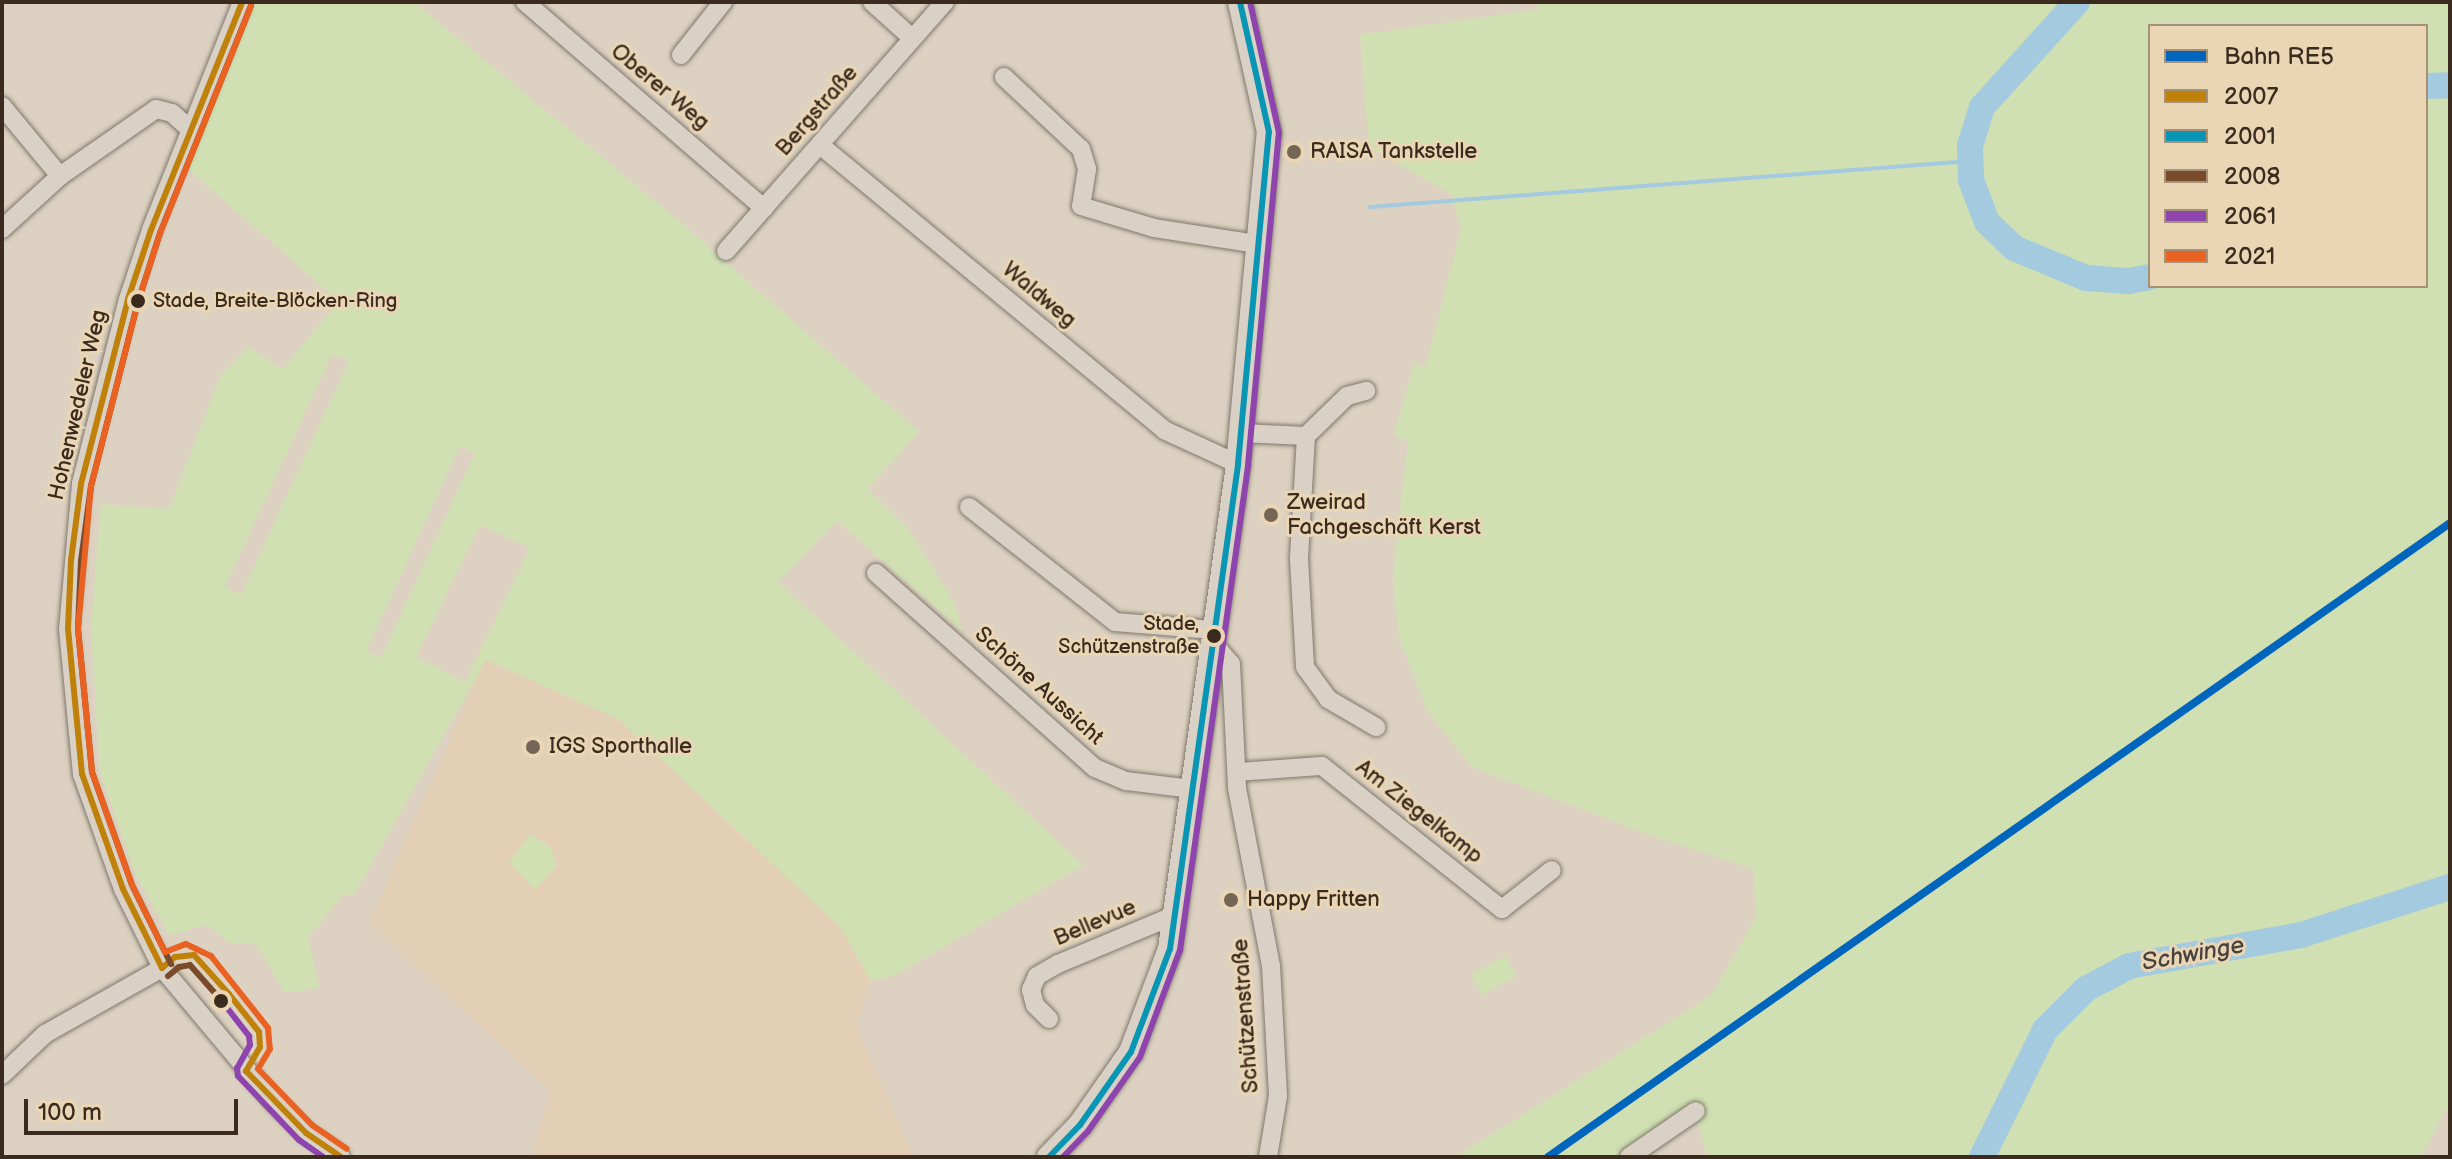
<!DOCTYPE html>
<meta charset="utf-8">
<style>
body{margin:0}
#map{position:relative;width:2452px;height:1159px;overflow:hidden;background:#ddd2c1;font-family:"Balsamiq Sans",sans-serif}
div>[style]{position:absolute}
.built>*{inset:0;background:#e3cfb5}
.green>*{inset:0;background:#d0e0b2;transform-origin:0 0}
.stream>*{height:4px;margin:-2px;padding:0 2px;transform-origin:2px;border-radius:2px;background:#a3cade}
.river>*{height:26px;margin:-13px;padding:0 13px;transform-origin:13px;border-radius:13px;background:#a3cade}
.roads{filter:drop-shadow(0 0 2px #7f776c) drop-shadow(0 0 2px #7f776c)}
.minor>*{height:18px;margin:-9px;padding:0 9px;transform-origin:9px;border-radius:9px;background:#d9d1c5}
.major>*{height:24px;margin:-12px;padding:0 12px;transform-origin:12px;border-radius:12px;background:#d9d1c5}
.bus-1>*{height:6px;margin:-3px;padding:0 3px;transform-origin:3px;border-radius:3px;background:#bf8109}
.bus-2>*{height:6px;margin:-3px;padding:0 3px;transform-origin:3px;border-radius:3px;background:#0996b4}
.bus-3>*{height:6px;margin:-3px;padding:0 3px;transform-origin:3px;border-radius:3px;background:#7a4b2a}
.bus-4>*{height:6px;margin:-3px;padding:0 3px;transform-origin:3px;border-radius:3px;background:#8e44ad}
.bus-5>*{height:6px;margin:-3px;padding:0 3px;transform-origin:3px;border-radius:3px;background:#e96222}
.rail-1>*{height:8px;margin:-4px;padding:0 4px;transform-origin:4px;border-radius:4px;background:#0065bd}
.dots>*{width:22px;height:22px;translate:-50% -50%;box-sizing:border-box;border:4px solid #ead6b4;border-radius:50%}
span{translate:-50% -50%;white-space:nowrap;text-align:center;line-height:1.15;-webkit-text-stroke:6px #ead6b4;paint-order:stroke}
.bus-label{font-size:20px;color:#3b2a1e}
.left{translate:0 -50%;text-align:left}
.right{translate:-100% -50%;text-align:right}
.street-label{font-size:22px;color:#3b2a1e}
.poi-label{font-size:22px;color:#3b2a1e}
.water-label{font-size:24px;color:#47423d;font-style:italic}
.frame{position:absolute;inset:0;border:4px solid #3b2a1e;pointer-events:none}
.legend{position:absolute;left:2148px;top:24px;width:280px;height:264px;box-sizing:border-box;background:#ead6b4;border:2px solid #a49178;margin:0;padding:10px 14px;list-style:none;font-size:24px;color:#3b2a1e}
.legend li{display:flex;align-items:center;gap:16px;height:40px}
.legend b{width:40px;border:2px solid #a49178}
.scale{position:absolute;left:24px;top:1099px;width:214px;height:36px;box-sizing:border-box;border:4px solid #3b2a1e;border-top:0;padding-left:10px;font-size:24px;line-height:28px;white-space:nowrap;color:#3b2a1e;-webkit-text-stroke:6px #ead6b4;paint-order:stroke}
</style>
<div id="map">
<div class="built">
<div style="clip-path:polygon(485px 660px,618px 719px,841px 928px,870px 980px,856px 1027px,914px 1157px,532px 1157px,550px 1091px,369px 923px)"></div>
</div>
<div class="green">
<div style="clip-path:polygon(evenodd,252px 2px,414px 2px,679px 221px,919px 432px,867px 489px,907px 527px,955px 604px,962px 630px,837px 521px,778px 582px,1083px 865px,894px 976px,870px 980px,841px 928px,618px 719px,486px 660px,353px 897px,345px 893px,308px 937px,319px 988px,285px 993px,256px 944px,230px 943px,208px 925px,169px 935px,135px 873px,100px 772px,91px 627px,101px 504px,169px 509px,221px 375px,248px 347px,283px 369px,339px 301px,187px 168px,252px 2px,332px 354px,349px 361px,241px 595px,225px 587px,332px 354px,252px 2px,460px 446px,475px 453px,381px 658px,366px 651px,460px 446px,252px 2px,480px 525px,530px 548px,465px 682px,416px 657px,480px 525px)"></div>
<div style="clip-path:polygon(evenodd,1538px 2px,2450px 2px,2450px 1101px,2421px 1157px,1708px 1157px,1693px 1109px,1623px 1157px,1456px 1157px,1712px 995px,1756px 917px,1754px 869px,1655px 837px,1472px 767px,1427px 710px,1398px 635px,1393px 578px,1408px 440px,1394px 436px,1414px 363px,1426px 366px,1461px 227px,1451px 194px,1369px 147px,1360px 35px,1538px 9px,1538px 2px,2150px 26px,2426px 26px,2426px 286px,2150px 286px,2150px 26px)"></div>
<div style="clip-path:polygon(530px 833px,552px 849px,557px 866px,535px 889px,509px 863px)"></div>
<div style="left:1505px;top:956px;width:23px;height:39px;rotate:61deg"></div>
</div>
<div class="stream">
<div style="left:1370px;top:207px;width:602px;rotate:-4.38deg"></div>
</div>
<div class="river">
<div style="left:2077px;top:2px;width:142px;rotate:132.1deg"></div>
<div style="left:1982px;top:107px;width:41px;rotate:107.1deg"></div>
<div style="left:1970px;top:146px;width:34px;rotate:88deg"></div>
<div style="left:1971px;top:180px;width:45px;rotate:69.1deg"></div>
<div style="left:1987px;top:222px;width:37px;rotate:44deg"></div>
<div style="left:2014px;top:248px;width:78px;rotate:22.6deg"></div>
<div style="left:2086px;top:278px;width:43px;rotate:4deg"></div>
<div style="left:2129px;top:281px;width:21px;rotate:-11deg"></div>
<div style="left:2426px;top:86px;width:24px;rotate:-2deg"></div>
<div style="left:1982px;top:1157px;width:142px;rotate:-63.6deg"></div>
<div style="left:2045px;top:1030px;width:58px;rotate:-45deg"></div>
<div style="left:2086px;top:989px;width:49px;rotate:-28.1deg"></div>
<div style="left:2129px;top:966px;width:175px;rotate:-10.2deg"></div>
<div style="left:2301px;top:935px;width:157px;rotate:-17.9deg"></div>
</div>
<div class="roads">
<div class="minor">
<div style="left:242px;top:2px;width:245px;rotate:111.8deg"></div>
<div style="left:151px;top:230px;width:73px;rotate:108.4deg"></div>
<div style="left:128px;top:299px;width:191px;rotate:104.3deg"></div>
<div style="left:81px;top:484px;width:146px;rotate:95.1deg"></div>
<div style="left:68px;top:629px;width:146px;rotate:84.5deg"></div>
<div style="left:82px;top:774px;width:122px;rotate:70.4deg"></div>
<div style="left:123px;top:889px;width:88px;rotate:63.7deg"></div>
<div style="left:162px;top:968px;width:176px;rotate:50.1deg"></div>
<div style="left:275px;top:1103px;width:43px;rotate:44.1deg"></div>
<div style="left:306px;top:1133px;width:42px;rotate:34.4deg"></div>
<div style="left:525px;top:2px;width:316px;rotate:40.8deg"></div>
<div style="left:872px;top:2px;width:54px;rotate:42deg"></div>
<div style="left:681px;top:55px;width:68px;rotate:-51.6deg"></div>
<div style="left:1004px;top:77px;width:105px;rotate:43.1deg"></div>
<div style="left:1081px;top:149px;width:21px;rotate:73deg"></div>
<div style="left:1087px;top:169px;width:37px;rotate:99deg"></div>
<div style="left:1081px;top:206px;width:76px;rotate:16.8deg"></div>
<div style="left:1154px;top:228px;width:104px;rotate:8.8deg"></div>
<div style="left:2px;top:106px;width:91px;rotate:50.4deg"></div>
<div style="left:820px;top:145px;width:447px;rotate:39.6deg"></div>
<div style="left:1164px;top:430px;width:81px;rotate:24.7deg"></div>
<div style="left:2px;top:229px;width:79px;rotate:-42.4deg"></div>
<div style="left:60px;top:176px;width:117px;rotate:-34.9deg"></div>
<div style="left:156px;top:109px;width:16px;rotate:14deg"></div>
<div style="left:172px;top:113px;width:24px;rotate:42deg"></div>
<div style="left:726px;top:251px;width:332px;rotate:-48.7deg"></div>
<div style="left:1241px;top:433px;width:65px;rotate:2.6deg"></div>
<div style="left:1306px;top:436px;width:123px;rotate:93.3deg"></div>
<div style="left:1299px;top:559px;width:108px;rotate:86.8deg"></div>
<div style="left:1305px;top:667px;width:39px;rotate:54deg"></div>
<div style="left:1328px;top:699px;width:56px;rotate:30.3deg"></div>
<div style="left:1306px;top:436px;width:57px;rotate:-44.3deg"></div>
<div style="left:1347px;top:396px;width:20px;rotate:-15deg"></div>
<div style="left:969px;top:507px;width:186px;rotate:38.2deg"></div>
<div style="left:1115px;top:622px;width:98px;rotate:4.7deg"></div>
<div style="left:876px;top:573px;width:293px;rotate:41.7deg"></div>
<div style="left:1095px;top:768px;width:34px;rotate:23deg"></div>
<div style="left:1126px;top:781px;width:66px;rotate:6.9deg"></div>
<div style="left:1211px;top:641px;width:30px;rotate:49deg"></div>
<div style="left:1231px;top:664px;width:124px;rotate:87.2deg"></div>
<div style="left:1237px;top:788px;width:181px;rotate:79.2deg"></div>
<div style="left:1271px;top:966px;width:130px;rotate:86.9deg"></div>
<div style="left:1278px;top:1096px;width:62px;rotate:99.3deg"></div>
<div style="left:1238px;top:772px;width:84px;rotate:-4.1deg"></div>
<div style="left:1322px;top:766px;width:230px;rotate:38.5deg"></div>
<div style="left:1502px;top:909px;width:63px;rotate:-38deg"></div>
<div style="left:1049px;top:1019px;width:20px;rotate:-135deg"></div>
<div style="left:1035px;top:1005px;width:16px;rotate:-105deg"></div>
<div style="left:1031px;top:990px;width:15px;rotate:-67deg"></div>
<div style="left:1037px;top:976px;width:24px;rotate:-30deg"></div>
<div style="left:1058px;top:964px;width:127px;rotate:-22.7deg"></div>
<div style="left:2px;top:1075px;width:59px;rotate:-43.6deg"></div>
<div style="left:45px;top:1034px;width:134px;rotate:-29.4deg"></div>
<div style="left:1629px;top:1157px;width:81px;rotate:-34.5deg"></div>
</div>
<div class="major">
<div style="left:1049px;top:1157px;width:45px;rotate:-45.9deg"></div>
<div style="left:1080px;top:1125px;width:89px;rotate:-55.1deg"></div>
<div style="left:1131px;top:1052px;width:110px;rotate:-69.3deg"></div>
<div style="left:1170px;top:949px;width:490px;rotate:-82deg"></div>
<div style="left:1238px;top:464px;width:333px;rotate:-84.7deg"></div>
<div style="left:1269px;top:132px;width:133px;rotate:-102.6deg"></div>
</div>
</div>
<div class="bus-1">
<div style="left:162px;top:968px;width:88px;rotate:-116.3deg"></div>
<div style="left:123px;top:889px;width:122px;rotate:-109.6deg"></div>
<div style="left:82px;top:774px;width:146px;rotate:-95.5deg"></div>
<div style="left:68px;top:629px;width:69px;rotate:-87.5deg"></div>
<div style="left:71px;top:560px;width:77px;rotate:-82.5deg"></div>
<div style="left:81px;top:484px;width:191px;rotate:-75.7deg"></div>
<div style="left:128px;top:299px;width:73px;rotate:-71.6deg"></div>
<div style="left:151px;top:230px;width:245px;rotate:-68.2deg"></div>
<div style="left:162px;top:968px;width:17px;rotate:-40deg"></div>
<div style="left:175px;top:957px;width:19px;rotate:-6deg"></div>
<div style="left:194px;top:955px;width:52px;rotate:48.1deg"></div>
<div style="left:229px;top:994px;width:48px;rotate:51.7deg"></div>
<div style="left:259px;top:1032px;width:15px;rotate:86deg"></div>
<div style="left:260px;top:1047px;width:28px;rotate:120deg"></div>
<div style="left:246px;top:1071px;width:86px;rotate:45.9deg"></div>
<div style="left:306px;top:1133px;width:42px;rotate:34.4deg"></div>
</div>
<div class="bus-2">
<div style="left:1049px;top:1157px;width:45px;rotate:-45.9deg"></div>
<div style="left:1080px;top:1125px;width:89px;rotate:-55.1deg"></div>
<div style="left:1131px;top:1052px;width:110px;rotate:-69.3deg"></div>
<div style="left:1170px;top:949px;width:490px;rotate:-82deg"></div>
<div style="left:1238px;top:464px;width:333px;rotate:-84.7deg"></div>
<div style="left:1269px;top:132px;width:133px;rotate:-102.6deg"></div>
</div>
<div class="bus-3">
<div style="left:171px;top:964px;width:88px;rotate:-116.3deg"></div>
<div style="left:132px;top:885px;width:120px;rotate:-109.5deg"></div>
<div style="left:92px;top:772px;width:144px;rotate:-95.6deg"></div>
<div style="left:78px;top:629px;width:68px;rotate:-87.5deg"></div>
<div style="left:81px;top:561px;width:76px;rotate:-82.4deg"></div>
<div style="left:91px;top:486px;width:190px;rotate:-75.7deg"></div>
<div style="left:138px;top:302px;width:72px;rotate:-72.3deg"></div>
<div style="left:160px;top:233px;width:245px;rotate:-68.2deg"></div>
<div style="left:168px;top:976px;width:14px;rotate:-39deg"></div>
<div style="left:179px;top:967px;width:11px;rotate:-10deg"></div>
<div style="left:190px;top:965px;width:48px;rotate:48.4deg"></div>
</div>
<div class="bus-4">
<div style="left:221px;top:1000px;width:46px;rotate:52.1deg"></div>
<div style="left:249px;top:1036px;width:9px;rotate:84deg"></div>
<div style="left:250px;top:1045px;width:26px;rotate:119deg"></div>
<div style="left:237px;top:1068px;width:8px;rotate:83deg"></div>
<div style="left:238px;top:1076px;width:88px;rotate:46.4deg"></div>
<div style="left:299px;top:1140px;width:29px;rotate:35deg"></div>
<div style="left:1063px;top:1157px;width:36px;rotate:-46deg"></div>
<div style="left:1088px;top:1131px;width:90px;rotate:-54.9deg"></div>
<div style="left:1140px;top:1057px;width:114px;rotate:-69.5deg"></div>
<div style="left:1180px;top:950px;width:490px;rotate:-82deg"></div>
<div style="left:1248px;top:465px;width:333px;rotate:-84.7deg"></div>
<div style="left:1279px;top:133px;width:134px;rotate:-102.5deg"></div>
</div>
<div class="bus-5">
<div style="left:251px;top:6px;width:245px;rotate:111.8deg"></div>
<div style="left:160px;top:233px;width:72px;rotate:107.7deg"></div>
<div style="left:138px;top:302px;width:190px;rotate:104.3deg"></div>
<div style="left:91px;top:486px;width:144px;rotate:95.2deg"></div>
<div style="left:78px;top:629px;width:144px;rotate:84.4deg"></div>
<div style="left:92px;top:772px;width:120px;rotate:70.5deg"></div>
<div style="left:132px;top:885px;width:75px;rotate:63.8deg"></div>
<div style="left:165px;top:952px;width:22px;rotate:-21deg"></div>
<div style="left:186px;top:944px;width:28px;rotate:26deg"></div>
<div style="left:211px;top:956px;width:92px;rotate:51.6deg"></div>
<div style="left:268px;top:1028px;width:21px;rotate:85deg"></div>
<div style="left:270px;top:1049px;width:23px;rotate:121deg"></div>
<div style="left:258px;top:1069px;width:78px;rotate:46deg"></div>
<div style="left:312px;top:1125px;width:42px;rotate:34.4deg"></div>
</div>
<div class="rail-1">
<div style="left:1548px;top:1157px;width:1103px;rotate:-35.1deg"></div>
</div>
<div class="dots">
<div style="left:1294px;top:152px;background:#746557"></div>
<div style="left:138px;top:301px;background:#3b2a1e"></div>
<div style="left:1271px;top:515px;background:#746557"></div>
<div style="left:1214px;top:636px;background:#3b2a1e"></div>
<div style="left:533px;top:747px;background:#746557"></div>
<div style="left:1231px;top:900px;background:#746557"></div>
<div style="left:221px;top:1001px;background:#3b2a1e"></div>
</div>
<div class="bus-label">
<span class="left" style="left:153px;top:301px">Stade, Breite-Blöcken-Ring</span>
<span class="right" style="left:1199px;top:636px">Stade,<br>Schützenstraße</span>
</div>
<div class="street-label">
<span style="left:660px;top:87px;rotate:40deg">Oberer Weg</span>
<span style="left:817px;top:111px;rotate:-49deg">Bergstraße</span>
<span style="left:1039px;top:295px;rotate:40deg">Waldweg</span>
<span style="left:78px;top:405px;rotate:-77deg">Hohenwedeler Weg</span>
<span style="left:1039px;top:686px;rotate:42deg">Schöne Aussicht</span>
<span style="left:1419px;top:812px;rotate:38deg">Am Ziegelkamp</span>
<span style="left:1095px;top:923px;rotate:-23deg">Bellevue</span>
<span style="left:1246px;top:1016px;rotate:-94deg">Schützenstraße</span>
</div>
<div class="poi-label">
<span class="left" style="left:1310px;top:152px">RAISA Tankstelle</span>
<span class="left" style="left:1287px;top:515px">Zweirad<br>Fachgeschäft Kerst</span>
<span class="left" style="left:549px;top:747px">IGS Sporthalle</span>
<span class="left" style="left:1247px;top:900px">Happy Fritten</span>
</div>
<div class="water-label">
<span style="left:2193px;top:954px;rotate:-10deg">Schwinge</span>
</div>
<div class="frame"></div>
<ul class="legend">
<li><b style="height:10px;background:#0065bd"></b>Bahn RE5</li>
<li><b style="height:10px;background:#bf8109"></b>2007</li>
<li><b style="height:10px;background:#0996b4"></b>2001</li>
<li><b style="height:10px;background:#7a4b2a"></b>2008</li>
<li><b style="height:10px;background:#8e44ad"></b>2061</li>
<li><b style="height:10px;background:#e96222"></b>2021</li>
</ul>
<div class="scale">100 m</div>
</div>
